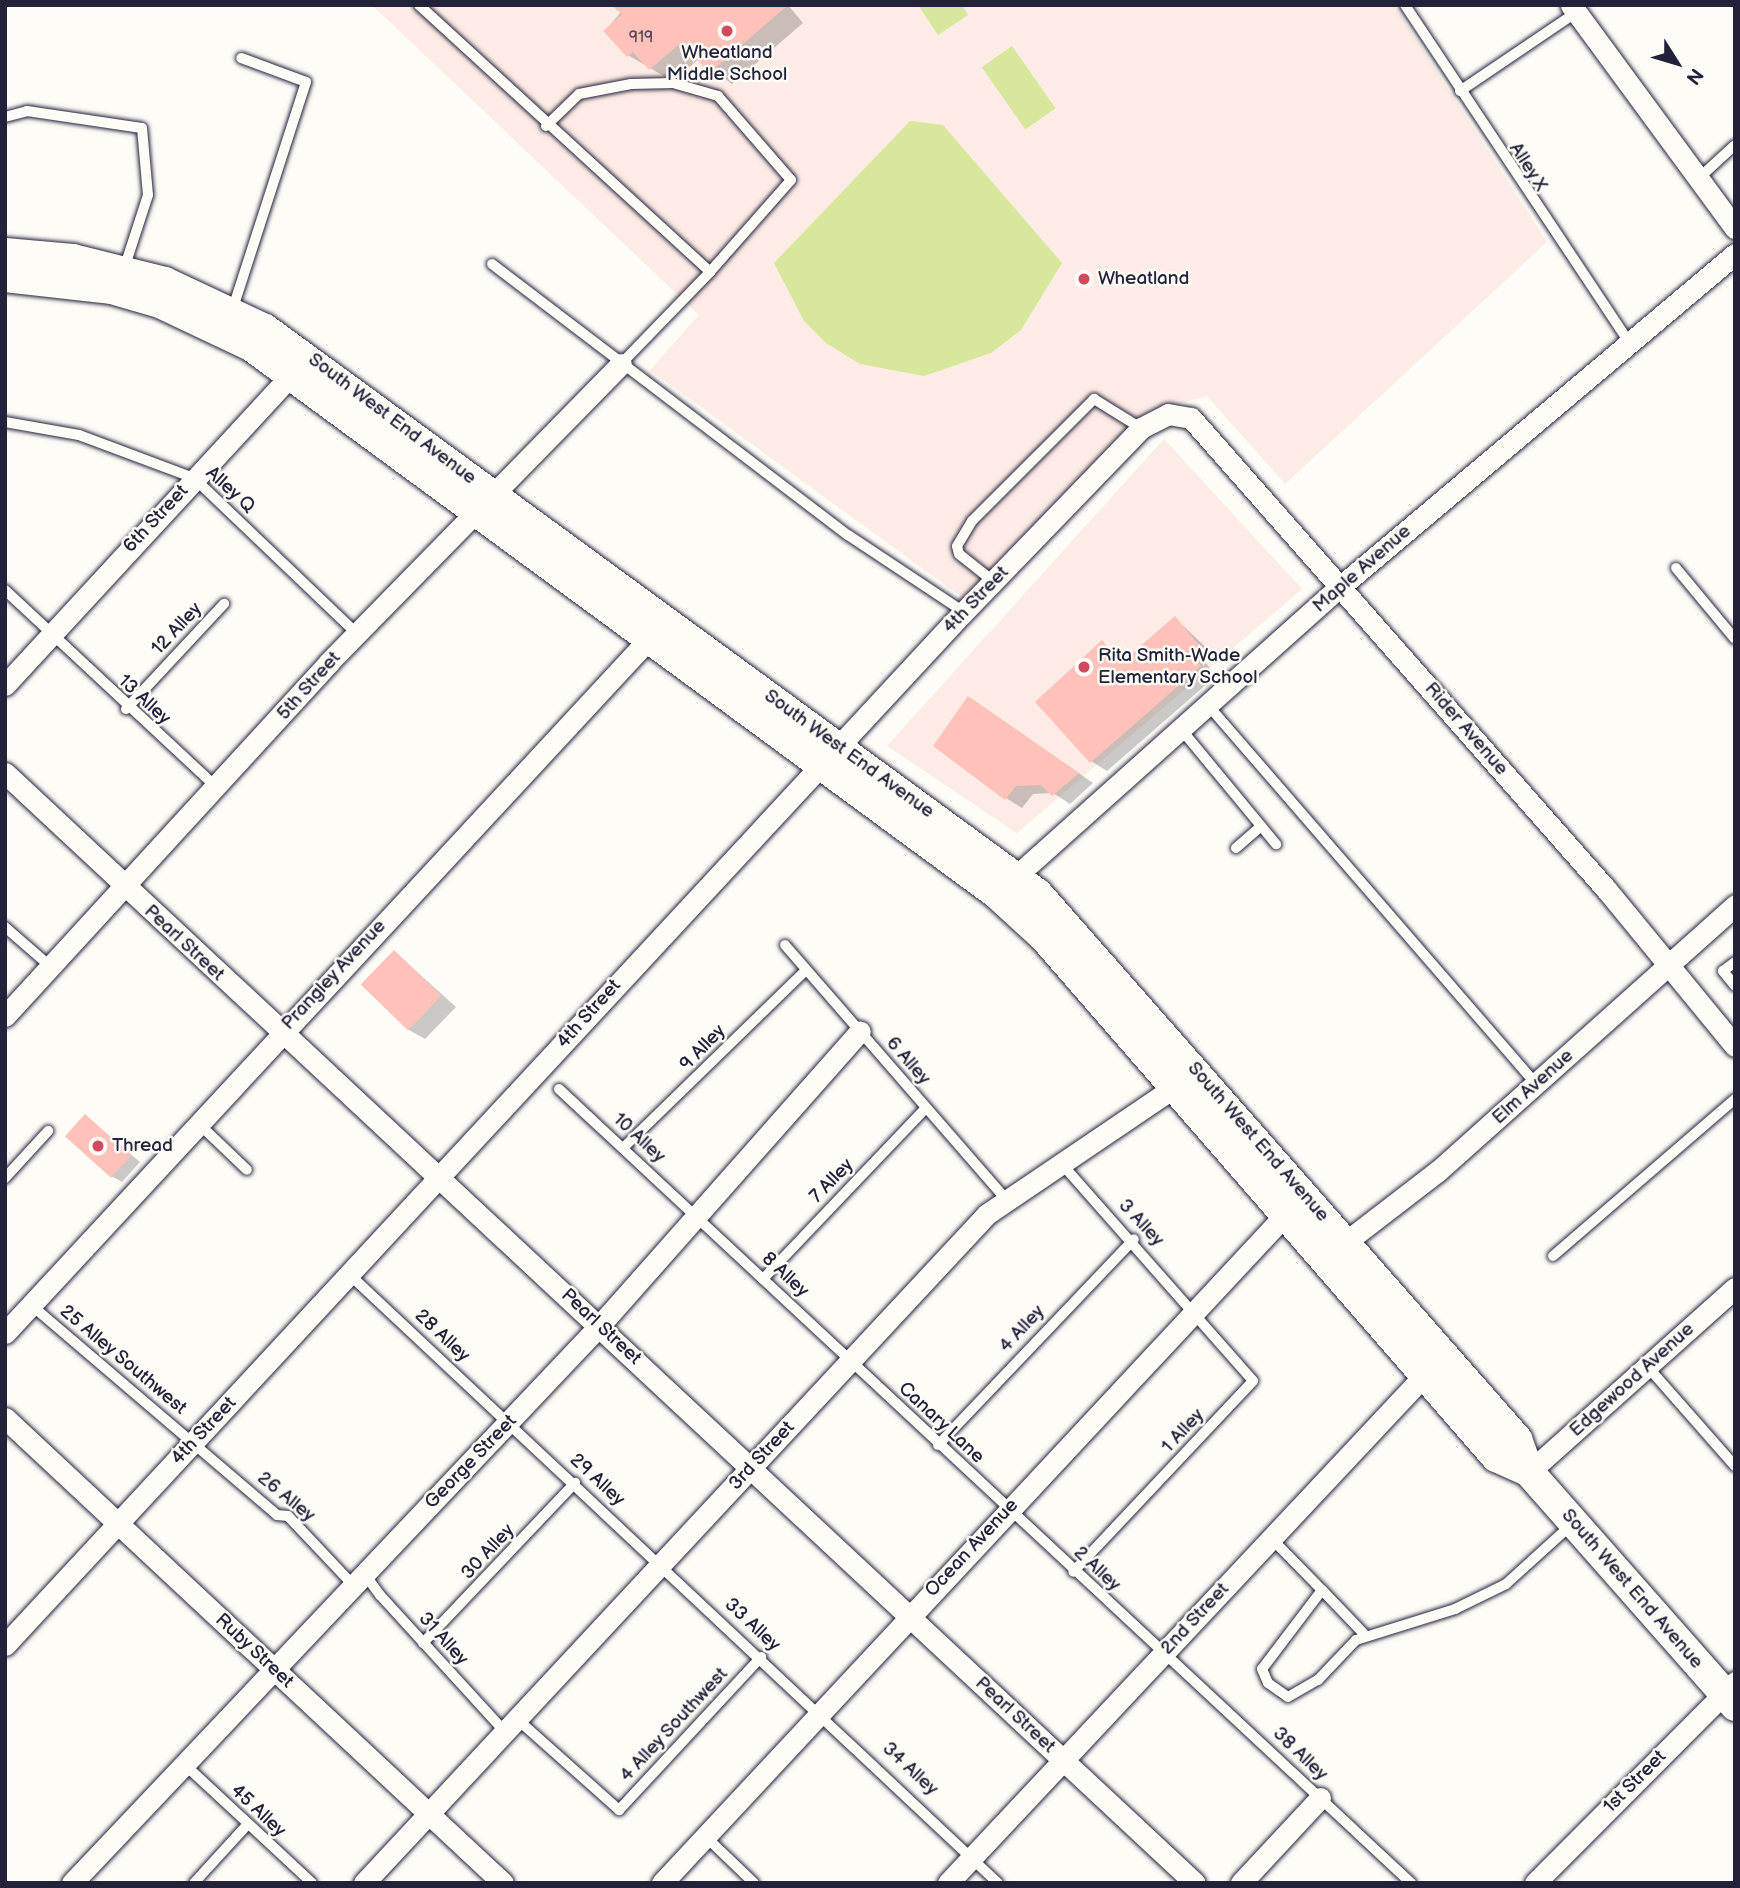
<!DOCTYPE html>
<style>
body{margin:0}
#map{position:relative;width:1740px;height:1888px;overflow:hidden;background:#fdfcf7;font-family:"Balsamiq Sans",sans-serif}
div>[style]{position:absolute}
.built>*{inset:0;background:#fdebe5}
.green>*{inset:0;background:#d7e79b;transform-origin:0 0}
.shadow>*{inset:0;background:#0003}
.building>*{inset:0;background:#fec2bb;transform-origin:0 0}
.roads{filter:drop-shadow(0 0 2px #22223b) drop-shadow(0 0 2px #22223b)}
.service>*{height:10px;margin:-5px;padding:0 5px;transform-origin:5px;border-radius:5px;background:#fdfcf7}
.minor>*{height:21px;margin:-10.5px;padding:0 10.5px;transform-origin:10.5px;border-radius:10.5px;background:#fdfcf7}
.secondary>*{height:30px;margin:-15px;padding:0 15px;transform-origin:15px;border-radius:15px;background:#fdfcf7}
.dots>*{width:19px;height:19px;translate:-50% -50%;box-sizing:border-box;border:4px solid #fdfcf7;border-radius:50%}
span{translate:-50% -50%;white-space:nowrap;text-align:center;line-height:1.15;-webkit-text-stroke:5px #fdfcf7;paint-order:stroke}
.number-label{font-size:16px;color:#594a5b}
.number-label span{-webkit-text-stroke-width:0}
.poi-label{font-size:19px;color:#22223b}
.left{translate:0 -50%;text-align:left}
.street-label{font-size:19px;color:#22223b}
.frame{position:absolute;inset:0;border:7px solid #22223b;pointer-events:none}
.north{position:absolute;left:1642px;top:28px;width:70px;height:70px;-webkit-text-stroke:5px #fdfcf7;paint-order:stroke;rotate:127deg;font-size:19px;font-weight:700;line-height:28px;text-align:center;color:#22223b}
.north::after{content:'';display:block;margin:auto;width:24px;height:32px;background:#22223b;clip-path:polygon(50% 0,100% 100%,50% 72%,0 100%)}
</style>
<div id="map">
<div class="built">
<div style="clip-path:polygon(372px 5px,1394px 5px,1547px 242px,1285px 484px,1207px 396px,1148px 412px,963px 598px,650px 370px,699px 315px)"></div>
<div style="clip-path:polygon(1164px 439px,1302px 589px,1017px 833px,887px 746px)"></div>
</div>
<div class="green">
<div style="clip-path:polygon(918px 5px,962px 5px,968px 15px,938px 35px)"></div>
<div style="left:1012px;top:46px;width:76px;height:37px;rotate:55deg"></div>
<div style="clip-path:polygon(910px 121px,943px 125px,1062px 263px,1021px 330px,991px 353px,924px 376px,860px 364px,826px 343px,804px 321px,774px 263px)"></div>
</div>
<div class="shadow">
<div style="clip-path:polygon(627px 5px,788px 5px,803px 23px,732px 84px,699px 59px,672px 81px,628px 55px,605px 31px)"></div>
<div style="clip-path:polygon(1175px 618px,1214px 655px,1205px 662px,1216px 676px,1107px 771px,1091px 761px,1102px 642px,1126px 661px)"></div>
<div style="clip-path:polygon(969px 698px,985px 708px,1093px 783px,1070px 804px,1053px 793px,1033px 794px,1022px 808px,1006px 798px)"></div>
<div style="clip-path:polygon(395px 952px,456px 1007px,425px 1039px,409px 1030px)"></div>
<div style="clip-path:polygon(85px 1116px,140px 1162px,122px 1182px,111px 1176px)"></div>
</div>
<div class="building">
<div style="clip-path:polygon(611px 5px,788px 5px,709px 73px,682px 42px,649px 70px,633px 52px,627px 57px,603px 31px,622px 14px)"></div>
<div style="clip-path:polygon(1175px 616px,1199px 645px,1189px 652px,1201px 666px,1090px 763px,1035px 702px,1102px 640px,1121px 663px)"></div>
<div style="clip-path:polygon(968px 696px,1079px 773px,1052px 796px,1041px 785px,1016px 786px,1005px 800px,933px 746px)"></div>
<div style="left:394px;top:950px;width:66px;height:48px;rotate:44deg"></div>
<div style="left:85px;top:1114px;width:62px;height:30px;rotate:42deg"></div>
</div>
<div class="roads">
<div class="service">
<div style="left:419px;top:5px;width:395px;rotate:42.5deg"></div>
<div style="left:710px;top:272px;width:128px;rotate:134.1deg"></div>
<div style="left:1405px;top:5px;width:405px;rotate:56.4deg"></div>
<div style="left:1460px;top:91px;width:139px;rotate:-34.1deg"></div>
<div style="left:5px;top:117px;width:23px;rotate:-15deg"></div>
<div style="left:27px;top:111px;width:116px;rotate:8.4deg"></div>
<div style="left:142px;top:128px;width:67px;rotate:84.9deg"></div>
<div style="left:148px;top:195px;width:78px;rotate:108deg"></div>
<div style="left:546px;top:126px;width:46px;rotate:-44.1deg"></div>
<div style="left:579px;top:94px;width:53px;rotate:-10.9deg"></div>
<div style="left:631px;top:84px;width:42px;rotate:-1.4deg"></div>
<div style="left:673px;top:83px;width:47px;rotate:16.1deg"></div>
<div style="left:718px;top:96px;width:111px;rotate:49deg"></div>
<div style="left:791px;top:180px;width:123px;rotate:131.4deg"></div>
<div style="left:1698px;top:179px;width:50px;rotate:-42.6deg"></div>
<div style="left:492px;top:264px;width:447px;rotate:37.3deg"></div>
<div style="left:848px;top:535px;width:139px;rotate:33.6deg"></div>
<div style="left:232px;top:311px;width:241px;rotate:-72.1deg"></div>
<div style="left:306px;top:82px;width:69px;rotate:-159.7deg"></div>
<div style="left:5px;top:422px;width:75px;rotate:10deg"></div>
<div style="left:79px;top:435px;width:123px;rotate:20.5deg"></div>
<div style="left:194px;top:478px;width:226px;rotate:43.7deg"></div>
<div style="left:1676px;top:568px;width:92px;rotate:50.3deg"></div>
<div style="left:993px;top:581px;width:43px;rotate:-141.5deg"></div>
<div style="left:959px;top:554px;width:8px;rotate:-104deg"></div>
<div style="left:957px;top:546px;width:29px;rotate:-59deg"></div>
<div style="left:972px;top:521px;width:173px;rotate:-45deg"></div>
<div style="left:1094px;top:399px;width:55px;rotate:31.7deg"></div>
<div style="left:5px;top:590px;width:290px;rotate:43deg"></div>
<div style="left:1207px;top:704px;width:503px;rotate:49.11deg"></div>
<div style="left:126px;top:709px;width:144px;rotate:-47deg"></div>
<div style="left:1180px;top:728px;width:151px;rotate:50.4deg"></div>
<div style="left:1236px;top:848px;width:33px;rotate:-41deg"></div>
<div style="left:5px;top:927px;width:61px;rotate:41deg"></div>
<div style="left:785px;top:945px;width:337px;rotate:49deg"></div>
<div style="left:1735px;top:962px;width:15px;rotate:143deg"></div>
<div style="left:1723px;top:971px;width:19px;rotate:51deg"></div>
<div style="left:559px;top:1089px;width:1165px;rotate:42.98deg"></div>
<div style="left:197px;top:1122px;width:69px;rotate:43.8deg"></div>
<div style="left:623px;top:1148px;width:255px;rotate:-44.2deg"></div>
<div style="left:1061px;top:1163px;width:290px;rotate:48.6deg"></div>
<div style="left:1253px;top:1381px;width:262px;rotate:133.3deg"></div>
<div style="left:5px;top:1178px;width:64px;rotate:-47.5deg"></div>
<div style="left:1553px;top:1256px;width:240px;rotate:-40.8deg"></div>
<div style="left:350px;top:1275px;width:889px;rotate:43.18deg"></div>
<div style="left:763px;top:1279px;width:236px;rotate:-46.4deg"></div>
<div style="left:30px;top:1304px;width:325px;rotate:40.5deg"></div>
<div style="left:277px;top:1515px;width:11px;rotate:5deg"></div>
<div style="left:288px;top:1516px;width:93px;rotate:46.7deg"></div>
<div style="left:1647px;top:1366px;width:133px;rotate:48.7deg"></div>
<div style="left:938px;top:1445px;width:284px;rotate:-46.4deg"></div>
<div style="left:1271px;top:1538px;width:73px;rotate:45.6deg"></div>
<div style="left:1322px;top:1590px;width:99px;rotate:127.2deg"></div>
<div style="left:1262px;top:1669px;width:15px;rotate:67deg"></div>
<div style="left:1268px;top:1683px;width:24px;rotate:35deg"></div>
<div style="left:1288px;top:1697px;width:34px;rotate:-30deg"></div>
<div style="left:1318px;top:1680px;width:55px;rotate:-46.5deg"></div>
<div style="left:1356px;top:1640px;width:104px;rotate:-17.4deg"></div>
<div style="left:1455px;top:1609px;width:57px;rotate:-26.1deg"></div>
<div style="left:1506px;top:1584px;width:88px;rotate:-42.2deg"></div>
<div style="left:371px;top:1570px;width:10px;rotate:101deg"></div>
<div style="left:369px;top:1580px;width:19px;rotate:54deg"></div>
<div style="left:380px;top:1595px;width:185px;rotate:47.6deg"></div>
<div style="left:1322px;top:1590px;width:64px;rotate:46.3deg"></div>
<div style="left:423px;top:1643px;width:221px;rotate:-46.5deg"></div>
<div style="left:517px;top:1719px;width:137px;rotate:41.7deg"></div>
<div style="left:619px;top:1810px;width:209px;rotate:-47.1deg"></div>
<div style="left:183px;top:1763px;width:176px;rotate:42.9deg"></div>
<div style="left:705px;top:1836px;width:68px;rotate:43.8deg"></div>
<div style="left:194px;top:1883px;width:77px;rotate:-47.6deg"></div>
</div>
<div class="minor">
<div style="left:1571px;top:5px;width:277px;rotate:53.7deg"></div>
<div style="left:5px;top:685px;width:435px;rotate:-47.3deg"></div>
<div style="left:5px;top:773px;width:1627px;rotate:43.01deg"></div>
<div style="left:1006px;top:885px;width:449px;rotate:-41.8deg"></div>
<div style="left:1341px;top:586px;width:515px;rotate:-40.12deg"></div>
<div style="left:5px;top:1016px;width:480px;rotate:-47.5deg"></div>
<div style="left:329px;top:662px;width:417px;rotate:-45.6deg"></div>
<div style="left:1334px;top:1251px;width:131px;rotate:-37.6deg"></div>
<div style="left:1438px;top:1171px;width:399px;rotate:-41.8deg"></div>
<div style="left:5px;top:1333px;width:960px;rotate:-47.15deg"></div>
<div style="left:5px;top:1418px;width:681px;rotate:43.04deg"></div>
<div style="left:1529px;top:1472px;width:276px;rotate:-41.8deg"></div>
<div style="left:5px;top:1645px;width:1394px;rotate:-47.15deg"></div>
<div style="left:953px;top:623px;width:271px;rotate:-46deg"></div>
<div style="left:1141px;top:428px;width:30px;rotate:-27deg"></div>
<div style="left:1168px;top:414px;width:23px;rotate:10deg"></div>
<div style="left:1191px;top:418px;width:628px;rotate:48.62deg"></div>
<div style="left:1606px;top:889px;width:203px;rotate:50.6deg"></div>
<div style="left:72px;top:1883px;width:768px;rotate:-46.58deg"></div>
<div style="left:600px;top:1325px;width:392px;rotate:-48.5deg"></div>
<div style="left:364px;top:1883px;width:914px;rotate:-47.04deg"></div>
<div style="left:987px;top:1214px;width:239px;rotate:-34.1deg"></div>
<div style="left:662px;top:1883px;width:913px;rotate:-47deg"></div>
<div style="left:948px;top:1883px;width:709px;rotate:-46.83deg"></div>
<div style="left:1241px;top:1883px;width:116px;rotate:-47.1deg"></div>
<div style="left:1535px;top:1883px;width:284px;rotate:-45.1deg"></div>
</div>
<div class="secondary">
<div style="left:5px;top:253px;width:68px;rotate:5deg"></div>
<div style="left:73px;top:259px;width:95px;rotate:14deg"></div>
<div style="left:165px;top:282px;width:110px;rotate:25.2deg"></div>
<div style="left:265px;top:329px;width:957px;rotate:36.16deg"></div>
<div style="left:1038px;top:894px;width:726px;rotate:48.69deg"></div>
<div style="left:1517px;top:1439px;width:35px;rotate:70deg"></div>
<div style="left:1529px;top:1472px;width:312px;rotate:48.6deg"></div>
<div style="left:5px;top:277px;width:108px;rotate:6.4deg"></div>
<div style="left:112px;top:289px;width:50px;rotate:16.3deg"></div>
<div style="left:160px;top:303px;width:101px;rotate:25.3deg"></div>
<div style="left:251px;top:346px;width:926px;rotate:36.3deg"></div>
<div style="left:997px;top:894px;width:64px;rotate:42.5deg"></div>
<div style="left:1044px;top:937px;width:689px;rotate:49deg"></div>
<div style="left:1496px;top:1457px;width:36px;rotate:24deg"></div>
</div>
</div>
<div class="dots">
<div style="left:727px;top:31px;background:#d1495b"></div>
<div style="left:1084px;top:279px;background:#d1495b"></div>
<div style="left:1084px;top:667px;background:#d1495b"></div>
<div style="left:98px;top:1146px;background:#d1495b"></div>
</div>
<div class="number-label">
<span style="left:641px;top:38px">919</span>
</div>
<div class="poi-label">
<span style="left:727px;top:64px">Wheatland<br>Middle School</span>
<span class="left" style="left:1098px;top:279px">Wheatland</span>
<span class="left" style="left:1098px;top:667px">Rita Smith-Wade<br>Elementary School</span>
<span class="left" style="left:112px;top:1146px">Thread</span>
</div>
<div class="street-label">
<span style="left:1528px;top:167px;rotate:57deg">Alley X</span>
<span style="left:392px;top:419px;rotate:37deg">South West End Avenue</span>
<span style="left:230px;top:490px;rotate:42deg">Alley Q</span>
<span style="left:156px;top:519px;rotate:-47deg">6th Street</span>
<span style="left:1362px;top:569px;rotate:-41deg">Maple Avenue</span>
<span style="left:976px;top:600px;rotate:-46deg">4th Street</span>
<span style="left:177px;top:629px;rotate:-47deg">12 Alley</span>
<span style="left:309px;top:686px;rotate:-48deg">5th Street</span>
<span style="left:144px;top:700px;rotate:43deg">13 Alley</span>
<span style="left:1466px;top:729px;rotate:49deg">Rider Avenue</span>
<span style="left:849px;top:754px;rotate:36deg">South West End Avenue</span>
<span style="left:184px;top:943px;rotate:43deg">Pearl Street</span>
<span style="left:334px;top:975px;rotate:-47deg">Prangley Avenue</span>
<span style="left:589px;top:1014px;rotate:-48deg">4th Street</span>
<span style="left:703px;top:1048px;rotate:-46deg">9 Alley</span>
<span style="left:908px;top:1061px;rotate:49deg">6 Alley</span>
<span style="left:1533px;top:1087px;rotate:-42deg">Elm Avenue</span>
<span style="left:639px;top:1138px;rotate:43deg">10 Alley</span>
<span style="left:1258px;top:1142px;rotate:49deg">South West End Avenue</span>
<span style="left:832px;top:1181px;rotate:-46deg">7 Alley</span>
<span style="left:1141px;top:1223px;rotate:47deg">3 Alley</span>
<span style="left:785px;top:1275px;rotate:43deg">8 Alley</span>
<span style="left:601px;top:1327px;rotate:43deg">Pearl Street</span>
<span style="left:1022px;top:1329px;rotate:-47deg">4 Alley</span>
<span style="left:442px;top:1336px;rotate:43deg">28 Alley</span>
<span style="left:123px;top:1360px;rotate:40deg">25 Alley Southwest</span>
<span style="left:1632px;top:1380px;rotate:-42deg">Edgewood Avenue</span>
<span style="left:941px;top:1423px;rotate:43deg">Canary Lane</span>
<span style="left:204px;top:1431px;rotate:-47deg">4th Street</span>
<span style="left:1183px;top:1431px;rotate:-47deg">1 Alley</span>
<span style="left:762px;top:1456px;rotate:-47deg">3rd Street</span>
<span style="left:471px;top:1462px;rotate:-46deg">George Street</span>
<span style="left:597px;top:1480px;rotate:43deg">29 Alley</span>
<span style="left:286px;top:1497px;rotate:39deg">26 Alley</span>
<span style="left:972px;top:1548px;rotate:-47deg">Ocean Avenue</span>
<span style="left:488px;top:1552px;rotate:-47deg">30 Alley</span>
<span style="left:1097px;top:1569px;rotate:43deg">2 Alley</span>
<span style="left:1632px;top:1589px;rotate:49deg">South West End Avenue</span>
<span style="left:1195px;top:1619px;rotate:-47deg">2nd Street</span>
<span style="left:752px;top:1625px;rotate:43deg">33 Alley</span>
<span style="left:443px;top:1639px;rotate:48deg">31 Alley</span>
<span style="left:254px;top:1651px;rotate:43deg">Ruby Street</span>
<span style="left:1015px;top:1715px;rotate:43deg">Pearl Street</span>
<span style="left:674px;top:1725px;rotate:-47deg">4 Alley Southwest</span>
<span style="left:1300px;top:1754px;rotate:44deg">38 Alley</span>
<span style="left:910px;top:1769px;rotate:43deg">34 Alley</span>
<span style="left:1635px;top:1782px;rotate:-45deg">1st Street</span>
<span style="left:258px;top:1811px;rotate:43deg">45 Alley</span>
</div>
<div class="frame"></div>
<div class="north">N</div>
</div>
